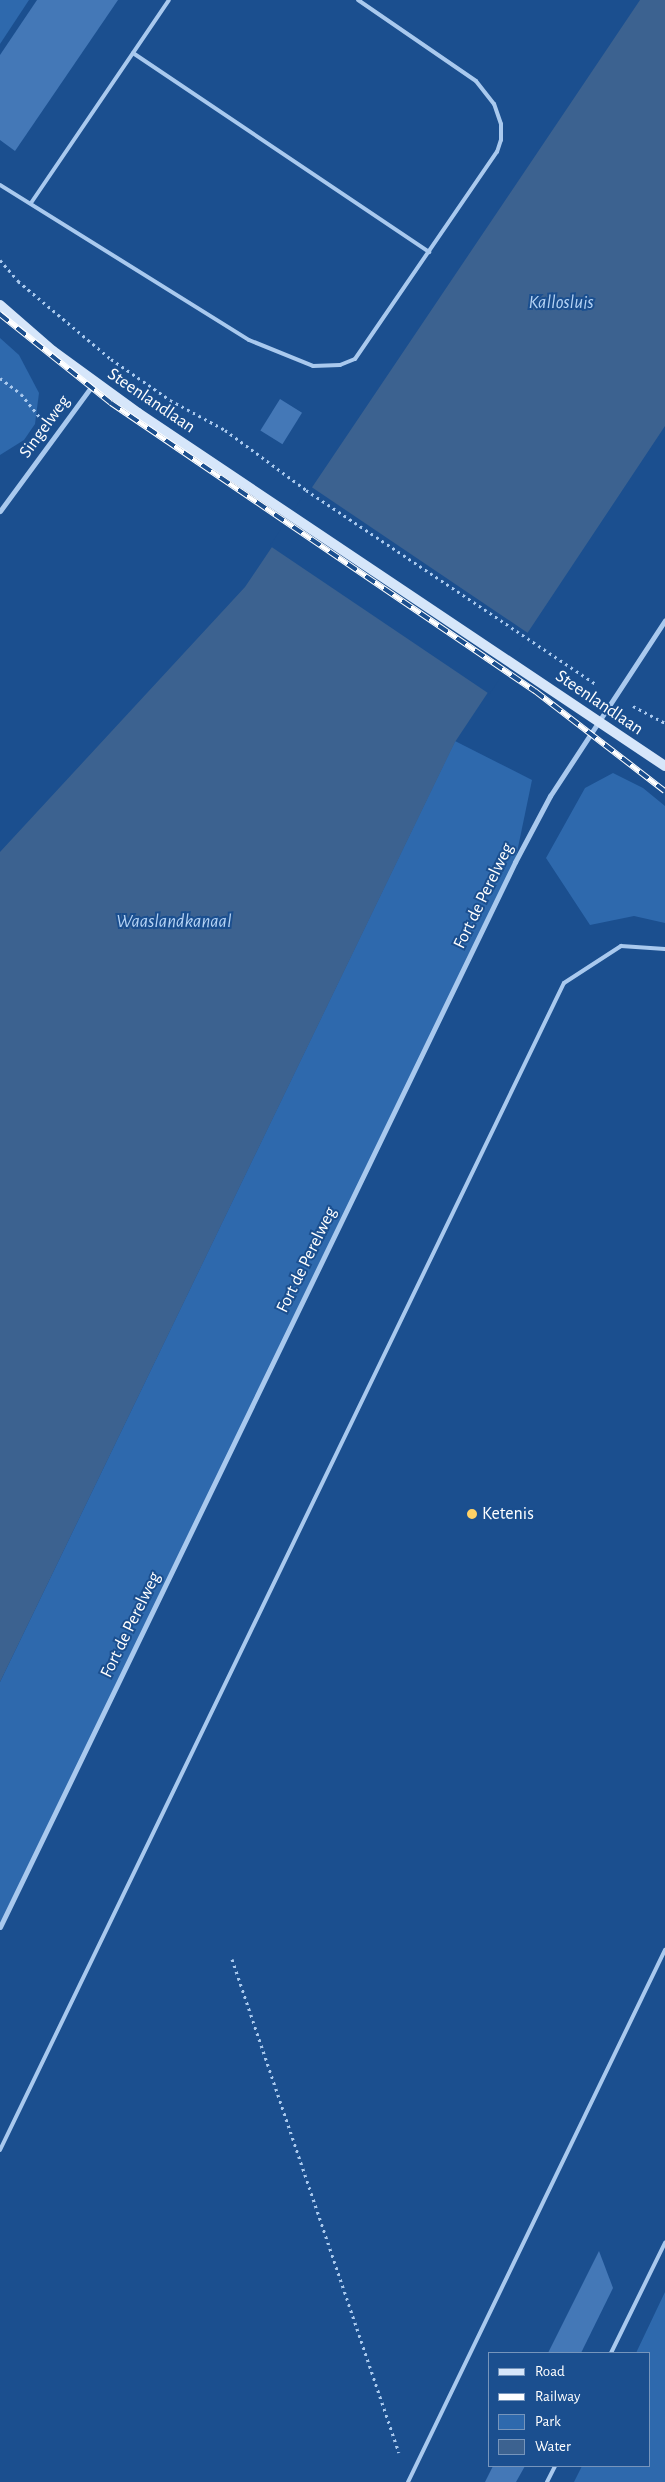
<!DOCTYPE html>
<style>
body{margin:0}
#map{position:relative;width:665px;height:2482px;overflow:hidden;background:#1b4f8f;font-family:"Alegreya Sans",sans-serif}
div>[style]{position:absolute}
.green>*{inset:0;background:#2e69ad}
.water>*{inset:0;background:#3c6290}
.pier>*{inset:0;background:#1b4f8f;transform-origin:0 0}
.building>*{inset:0;background:#4478b7;transform-origin:0 0}
.path>*{height:3px;margin-top:-1.5px;transform-origin:0;background:repeating-linear-gradient(90deg,#a9c9ee 0 2.5px,transparent 0 6.5px)}
.lane>*{height:4px;margin:-2px;padding:0 2px;transform-origin:2px;border-radius:2px;background:#a9c9ee}
.street>*{height:5px;margin:-2.5px;padding:0 2.5px;transform-origin:2.5px;border-radius:2.5px;background:#a9c9ee}
.secondary>*{height:10px;margin:-5px;padding:0 5px;transform-origin:5px;border-radius:5px;background:#d6e6fa}
.rail>*{height:5.5px;margin-top:-2.75px;transform-origin:0;background:repeating-linear-gradient(90deg,#1b4f8f 0 11px,#fff 0 22px);box-sizing:border-box;border-block:1px solid #fff}
.dots>*{width:14px;height:14px;translate:-50% -50%;box-sizing:border-box;border:2px solid #1b4f8f;border-radius:50%}
span{translate:-50% -50%;white-space:nowrap;text-align:center;line-height:1.15;-webkit-text-stroke:4px #1b4f8f;paint-order:stroke}
.street-label{font-size:18px;color:#fff}
.poi-label{font-size:18px;color:#fff}
.left{translate:0 -50%;text-align:left}
.water-label{font-size:19px;color:#b5d3f5;font-style:italic}
.legend{position:absolute;left:488px;top:2352px;width:162px;height:115px;box-sizing:border-box;background:#1b4f8f;border:1px solid #7695bc;margin:0;padding:6px 9px;list-style:none;font-size:15px;color:#fff}
.legend li{display:flex;align-items:center;gap:10px;height:25px}
.legend b{width:25px;border:1px solid #7695bc}
</style>
<div id="map">
<div class="green">
<div style="clip-path:polygon(0 0,29px 0,0 44px)"></div>
<div style="clip-path:polygon(0 338px,19px 355px,39px 393px,35px 424px,24px 440px,0 455px)"></div>
<div style="clip-path:polygon(455px 741px,532px 780px,515px 862px,0 1927px,0 1682px)"></div>
<div style="clip-path:polygon(613px 773px,643px 788px,665px 806px,665px 923px,634px 916px,590px 925px,546px 858px,585px 788px)"></div>
<div style="clip-path:polygon(665px 2292px,665px 2482px,574px 2482px,582px 2466px,649px 2466px,649px 2353px,636px 2353px)"></div>
</div>
<div class="water">
<div style="clip-path:polygon(640px 0,665px 0,665px 426px,455px 742px,0 1682px,0 852px,245px 587px)"></div>
</div>
<div class="pier">
<div style="left:310px;top:486px;width:265px;height:72px;rotate:34deg"></div>
</div>
<div class="building">
<div style="clip-path:polygon(37px 0,118px 0,15px 151px,0 140px,0 55px)"></div>
<div style="left:280px;top:399px;width:26px;height:37px;rotate:32deg"></div>
<div style="clip-path:polygon(599px 2251px,613px 2288px,581px 2353px,548px 2353px)"></div>
<div style="clip-path:polygon(493px 2466px,525px 2466px,516px 2482px,485px 2482px)"></div>
</div>
<div class="path">
<div style="left:0;top:260px;width:28px;rotate:49deg"></div>
<div style="left:18px;top:281px;width:121px;rotate:40deg"></div>
<div style="left:111px;top:359px;width:72px;rotate:34.8deg"></div>
<div style="left:170px;top:400px;width:63px;rotate:28.6deg"></div>
<div style="left:225px;top:430px;width:101px;rotate:36.5deg"></div>
<div style="left:306px;top:490px;width:350px;rotate:33.8deg"></div>
<div style="left:0;top:378px;width:26px;rotate:37deg"></div>
<div style="left:21px;top:394px;width:33px;rotate:51deg"></div>
<div style="left:633px;top:706px;width:36px;rotate:28deg"></div>
<div style="left:232px;top:1959px;width:521px;rotate:71.32deg"></div>
</div>
<div class="lane">
<div style="left:133px;top:53px;width:357px;rotate:33.9deg"></div>
<div style="left:0;top:185px;width:293px;rotate:31.9deg"></div>
<div style="left:249px;top:340px;width:69px;rotate:22.1deg"></div>
<div style="left:313px;top:366px;width:27px;rotate:-2deg"></div>
<div style="left:340px;top:365px;width:16px;rotate:-22deg"></div>
<div style="left:355px;top:359px;width:251px;rotate:-55.6deg"></div>
<div style="left:497px;top:152px;width:13px;rotate:-72deg"></div>
<div style="left:501px;top:140px;width:16px;rotate:-90deg"></div>
<div style="left:501px;top:124px;width:21px;rotate:-109deg"></div>
<div style="left:494px;top:104px;width:29px;rotate:-128deg"></div>
<div style="left:476px;top:81px;width:143px;rotate:-145.5deg"></div>
<div style="left:31px;top:203px;width:245px;rotate:-55.8deg"></div>
<div style="left:0;top:2150px;width:1296px;rotate:-64.21deg"></div>
<div style="left:564px;top:983px;width:68px;rotate:-33deg"></div>
<div style="left:621px;top:946px;width:44px;rotate:3.9deg"></div>
<div style="left:611px;top:2353px;width:123px;rotate:-63.9deg"></div>
<div style="left:408px;top:2482px;width:591px;rotate:-64.22deg"></div>
<div style="left:547px;top:2482px;width:18px;rotate:-63deg"></div>
</div>
<div class="street">
<div style="left:0;top:511px;width:159px;rotate:-53.7deg"></div>
<div style="left:0;top:1927px;width:1183px;rotate:-64.19deg"></div>
<div style="left:515px;top:862px;width:75px;rotate:-62.1deg"></div>
<div style="left:550px;top:796px;width:210px;rotate:-56.8deg"></div>
</div>
<div class="secondary">
<div style="left:0;top:305px;width:70px;rotate:41deg"></div>
<div style="left:53px;top:351px;width:105px;rotate:36.1deg"></div>
<div style="left:138px;top:413px;width:634px;rotate:33.82deg"></div>
</div>
<div class="rail">
<div style="left:0;top:314px;width:142px;rotate:38.7deg"></div>
<div style="left:111px;top:403px;width:513px;rotate:34.19deg"></div>
<div style="left:535px;top:691px;width:164px;rotate:37.6deg"></div>
</div>
<div class="dots">
<div style="left:472px;top:1514px;background:#ffd166"></div>
</div>
<div class="street-label">
<span style="left:151px;top:401px;rotate:34deg">Steenlandlaan</span>
<span style="left:45px;top:427px;rotate:-54deg">Singelweg</span>
<span style="left:599px;top:703px;rotate:34deg">Steenlandlaan</span>
<span style="left:484px;top:896px;rotate:-64deg">Fort de Perelweg</span>
<span style="left:307px;top:1260px;rotate:-64deg">Fort de Perelweg</span>
<span style="left:131px;top:1625px;rotate:-64deg">Fort de Perelweg</span>
</div>
<div class="poi-label">
<span class="left" style="left:482px;top:1514px">Ketenis</span>
</div>
<div class="water-label">
<span style="left:561px;top:303px">Kallosluis</span>
<span style="left:174px;top:922px">Waaslandkanaal</span>
</div>
<ul class="legend">
<li><b style="height:6px;background:#d6e6fa"></b>Road</li>
<li><b style="height:6px;background:#fff"></b>Railway</li>
<li><b style="height:14px;background:#2e69ad"></b>Park</li>
<li><b style="height:14px;background:#3c6290"></b>Water</li>
</ul>
</div>
